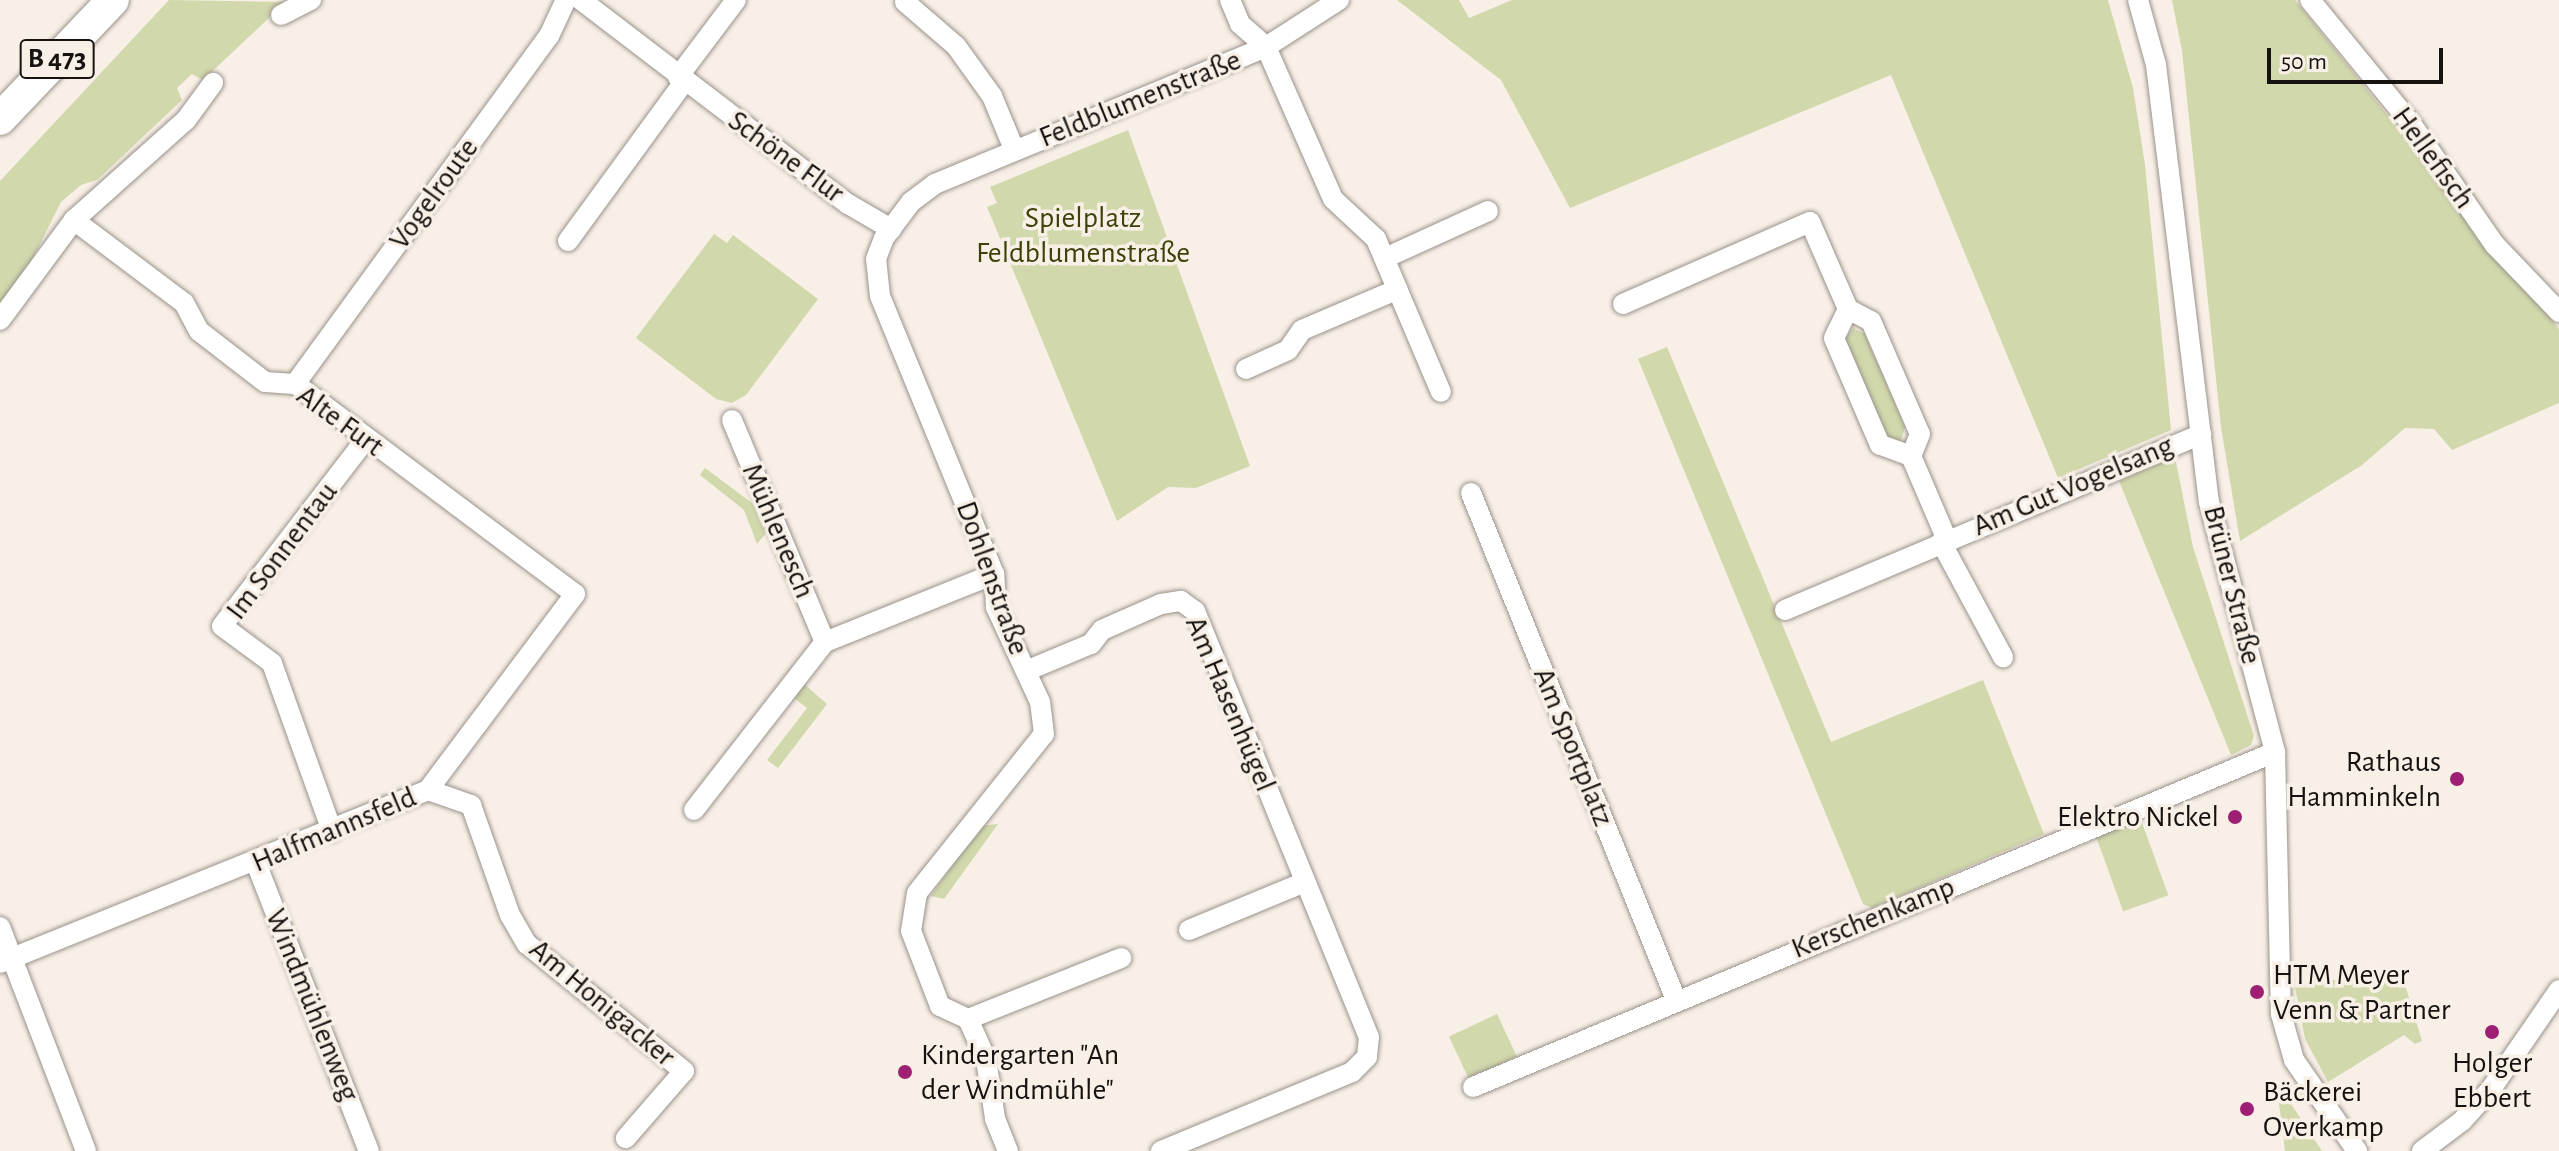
<!DOCTYPE html>
<meta charset="utf-8">
<style>
body{margin:0}
#map{position:relative;width:2559px;height:1151px;overflow:hidden;background:#f8f0e7;font-family:"Alegreya Sans",sans-serif}
div>[style]{position:absolute}
.green>*{inset:0;background:#d1d8ac;transform-origin:0 0}
.roads{filter:drop-shadow(0 0 2px #9a928a) drop-shadow(0 0 2px #9a928a)}
.street>*{height:20px;margin:-10px;padding:0 10px;transform-origin:10px;border-radius:10px;background:#fff}
.primary>*{height:32px;margin:-16px;padding:0 16px;transform-origin:16px;border-radius:16px;background:#fff}
.dots>*{width:22px;height:22px;translate:-50% -50%;box-sizing:border-box;border:4px solid #f8f0e7;border-radius:50%}
span{translate:-50% -50%;white-space:nowrap;text-align:center;line-height:1.15;-webkit-text-stroke:7px #f8f0e7;paint-order:stroke}
.shield-label span{padding:2px 6px;background:#f8f0e7;border:2px solid;border-radius:6px;-webkit-text-stroke-width:0}
.shield-label{font-size:28px;color:#15120f;font-weight:700}
.street-label{font-size:30px;color:#15120f}
.park-label{font-size:30px;color:#3d4208}
.poi-label{font-size:30px;color:#15120f}
.right{translate:-100% -50%;text-align:right}
.left{translate:0 -50%;text-align:left}
.scale{position:absolute;left:2267px;top:48px;width:176px;height:36px;box-sizing:border-box;border:4px solid #15120f;border-top:0;padding-left:10px;font-size:24px;line-height:28px;white-space:nowrap;color:#15120f;-webkit-text-stroke:6px #f8f0e7;paint-order:stroke}
</style>
<div id="map">
<div class="green">
<div style="clip-path:polygon(169px 0,286px 2px,203px 80px,192px 74px,177px 88px,182px 100px,97px 180px,81px 185px,61px 202px,31px 262px,35px 266px,0 305px,0 181px)"></div>
<div style="clip-path:polygon(1397px 0,1459px 0,1469px 18px,1512px 0,2108px 0,2133px 88px,2145px 165px,2171px 430px,2058px 478px,1891px 75px,1570px 208px,1501px 80px)"></div>
<div style="clip-path:polygon(2172px 0,2295px 0,2559px 329px,2559px 403px,2452px 450px,2434px 429px,2405px 428px,2362px 465px,2240px 541px,2221px 427px,2182px 51px)"></div>
<div style="clip-path:polygon(1128px 130px,1250px 466px,1196px 488px,1168px 487px,1117px 521px,987px 207px,997px 203px,990px 187px)"></div>
<div style="clip-path:polygon(714px 234px,727px 243px,733px 235px,818px 299px,746px 395px,732px 403px,716px 399px,636px 338px)"></div>
<div style="clip-path:polygon(1853px 328px,1865px 334px,1905px 427px,1900px 443px,1889px 441px,1845px 339px)"></div>
<div style="clip-path:polygon(1667px 347px,1831px 742px,1983px 680px,2044px 834px,1872px 908px,1863px 904px,1638px 359px)"></div>
<div style="clip-path:polygon(2175px 457px,2193px 547px,2254px 736px,2251px 745px,2231px 755px,2119px 481px)"></div>
<div style="clip-path:polygon(705px 468px,756px 506px,766px 533px,757px 544px,744px 510px,700px 475px)"></div>
<div style="clip-path:polygon(804px 684px,827px 704px,778px 768px,767px 760px,807px 708px,794px 698px)"></div>
<div style="left:2141px;top:820px;width:80px;height:48px;rotate:70deg"></div>
<div style="clip-path:polygon(998px 824px,944px 899px,931px 896px,979px 826px)"></div>
<div style="clip-path:polygon(2400px 968px,2422px 1041px,2415px 1044px,2404px 1035px,2328px 1082px,2305px 1039px,2295px 987px)"></div>
<div style="left:1497px;top:1014px;width:47px;height:53px;rotate:65deg"></div>
<div style="clip-path:polygon(2277px 1088px,2281px 1089px,2322px 1151px,2285px 1151px)"></div>
</div>
<div class="roads">
<div class="street">
<div style="left:581px;top:0;width:336px;rotate:37.4deg"></div>
<div style="left:848px;top:204px;width:50px;rotate:30.2deg"></div>
<div style="left:1230px;top:0;width:26px;rotate:67deg"></div>
<div style="left:1240px;top:24px;width:35px;rotate:41deg"></div>
<div style="left:1266px;top:47px;width:166px;rotate:66.2deg"></div>
<div style="left:1333px;top:199px;width:59px;rotate:42.9deg"></div>
<div style="left:1376px;top:239px;width:166px;rotate:67deg"></div>
<div style="left:2138px;top:0;width:67px;rotate:74.5deg"></div>
<div style="left:2156px;top:65px;width:440px;rotate:83.1deg"></div>
<div style="left:2209px;top:502px;width:259px;rotate:75.2deg"></div>
<div style="left:2275px;top:752px;width:262px;rotate:88.7deg"></div>
<div style="left:2281px;top:1014px;width:48px;rotate:74.2deg"></div>
<div style="left:2294px;top:1060px;width:111px;rotate:55.3deg"></div>
<div style="left:2310px;top:0;width:158px;rotate:50.7deg"></div>
<div style="left:2410px;top:122px;width:150px;rotate:55.4deg"></div>
<div style="left:2495px;top:245px;width:93px;rotate:46.3deg"></div>
<div style="left:905px;top:2px;width:67px;rotate:40.8deg"></div>
<div style="left:956px;top:46px;width:62px;rotate:54.2deg"></div>
<div style="left:992px;top:96px;width:57px;rotate:67.5deg"></div>
<div style="left:281px;top:15px;width:34px;rotate:-27deg"></div>
<div style="left:678px;top:77px;width:96px;rotate:-53deg"></div>
<div style="left:568px;top:241px;width:197px;rotate:-53.9deg"></div>
<div style="left:1385px;top:258px;width:113px;rotate:-24.5deg"></div>
<div style="left:1623px;top:304px;width:204px;rotate:-23.7deg"></div>
<div style="left:1810px;top:222px;width:95px;rotate:66.4deg"></div>
<div style="left:0;top:320px;width:124px;rotate:-53.5deg"></div>
<div style="left:74px;top:220px;width:150px;rotate:-41.8deg"></div>
<div style="left:186px;top:120px;width:46px;rotate:-53.9deg"></div>
<div style="left:1246px;top:369px;width:46px;rotate:-24.3deg"></div>
<div style="left:1288px;top:350px;width:24px;rotate:-55deg"></div>
<div style="left:1302px;top:330px;width:104px;rotate:-23.1deg"></div>
<div style="left:295px;top:384px;width:431px;rotate:-53.9deg"></div>
<div style="left:549px;top:36px;width:40px;rotate:-65deg"></div>
<div style="left:732px;top:420px;width:241px;rotate:67.3deg"></div>
<div style="left:825px;top:642px;width:182px;rotate:-21.9deg"></div>
<div style="left:1911px;top:456px;width:33px;rotate:-160deg"></div>
<div style="left:1880px;top:445px;width:116px;rotate:-113.3deg"></div>
<div style="left:1834px;top:338px;width:32px;rotate:-64deg"></div>
<div style="left:1848px;top:309px;width:26px;rotate:28deg"></div>
<div style="left:1871px;top:321px;width:123px;rotate:66.6deg"></div>
<div style="left:1920px;top:434px;width:24px;rotate:112deg"></div>
<div style="left:1911px;top:456px;width:91px;rotate:66.8deg"></div>
<div style="left:1471px;top:493px;width:547px;rotate:67.98deg"></div>
<div style="left:1941px;top:542px;width:131px;rotate:61.7deg"></div>
<div style="left:1785px;top:610px;width:452px;rotate:-22.9deg"></div>
<div style="left:1026px;top:671px;width:70px;rotate:-22.6deg"></div>
<div style="left:1091px;top:644px;width:18px;rotate:-52deg"></div>
<div style="left:1102px;top:630px;width:64px;rotate:-23.8deg"></div>
<div style="left:1161px;top:604px;width:20px;rotate:-9deg"></div>
<div style="left:1181px;top:601px;width:17px;rotate:36deg"></div>
<div style="left:1195px;top:611px;width:460px;rotate:67.8deg"></div>
<div style="left:1369px;top:1037px;width:20px;rotate:96deg"></div>
<div style="left:1367px;top:1057px;width:21px;rotate:135deg"></div>
<div style="left:1352px;top:1072px;width:207px;rotate:157.5deg"></div>
<div style="left:428px;top:790px;width:46px;rotate:19.2deg"></div>
<div style="left:471px;top:805px;width:117px;rotate:70.5deg"></div>
<div style="left:510px;top:915px;width:34px;rotate:60deg"></div>
<div style="left:527px;top:944px;width:202px;rotate:39deg"></div>
<div style="left:684px;top:1071px;width:89px;rotate:130.9deg"></div>
<div style="left:694px;top:810px;width:213px;rotate:-52.1deg"></div>
<div style="left:332px;top:831px;width:178px;rotate:-109.7deg"></div>
<div style="left:272px;top:663px;width:62px;rotate:-143.5deg"></div>
<div style="left:222px;top:626px;width:236px;rotate:-52.4deg"></div>
<div style="left:256px;top:863px;width:309px;rotate:68.6deg"></div>
<div style="left:0;top:927px;width:240px;rotate:69deg"></div>
<div style="left:1189px;top:930px;width:126px;rotate:-22.5deg"></div>
<div style="left:0;top:963px;width:462px;rotate:-22deg"></div>
<div style="left:428px;top:790px;width:245px;rotate:-53.1deg"></div>
<div style="left:575px;top:594px;width:350px;rotate:-143.1deg"></div>
<div style="left:295px;top:384px;width:30px;rotate:-176deg"></div>
<div style="left:265px;top:382px;width:83px;rotate:-142.3deg"></div>
<div style="left:199px;top:331px;width:32px;rotate:-118deg"></div>
<div style="left:184px;top:303px;width:138px;rotate:-143deg"></div>
<div style="left:968px;top:1019px;width:165px;rotate:-21.7deg"></div>
<div style="left:1473px;top:1087px;width:869px;rotate:-22.67deg"></div>
<div style="left:1008px;top:1151px;width:35px;rotate:-112deg"></div>
<div style="left:995px;top:1118px;width:60px;rotate:-98.7deg"></div>
<div style="left:986px;top:1059px;width:44px;rotate:-114.2deg"></div>
<div style="left:968px;top:1019px;width:31px;rotate:-155deg"></div>
<div style="left:940px;top:1006px;width:80px;rotate:-111.1deg"></div>
<div style="left:911px;top:931px;width:38px;rotate:-81deg"></div>
<div style="left:917px;top:893px;width:203px;rotate:-51.4deg"></div>
<div style="left:1044px;top:734px;width:32px;rotate:-97deg"></div>
<div style="left:1040px;top:702px;width:105px;rotate:-114.9deg"></div>
<div style="left:996px;top:607px;width:33px;rotate:-93deg"></div>
<div style="left:994px;top:574px;width:300px;rotate:-112.3deg"></div>
<div style="left:880px;top:296px;width:37px;rotate:-96deg"></div>
<div style="left:876px;top:259px;width:22px;rotate:-69deg"></div>
<div style="left:884px;top:238px;width:45px;rotate:-53.1deg"></div>
<div style="left:911px;top:202px;width:30px;rotate:-37deg"></div>
<div style="left:935px;top:184px;width:358px;rotate:-22.5deg"></div>
<div style="left:1266px;top:47px;width:87px;rotate:-32.8deg"></div>
<div style="left:2422px;top:1151px;width:50px;rotate:-36.9deg"></div>
<div style="left:2462px;top:1121px;width:43px;rotate:-47.8deg"></div>
<div style="left:2491px;top:1089px;width:120px;rotate:-55.5deg"></div>
</div>
<div class="primary">
<div style="left:0;top:119px;width:164px;rotate:-46.5deg"></div>
</div>
</div>
<div class="dots">
<div style="left:2457px;top:779px;background:#9d2075"></div>
<div style="left:2235px;top:817px;background:#9d2075"></div>
<div style="left:2257px;top:992px;background:#9d2075"></div>
<div style="left:2492px;top:1032px;background:#9d2075"></div>
<div style="left:905px;top:1072px;background:#9d2075"></div>
<div style="left:2247px;top:1109px;background:#9d2075"></div>
</div>
<div class="shield-label">
<span style="left:57px;top:59px">B 473</span>
</div>
<div class="street-label">
<span style="left:1140px;top:99px;rotate:-22deg">Feldblumenstraße</span>
<span style="left:786px;top:157px;rotate:36deg">Schöne Flur</span>
<span style="left:2433px;top:158px;rotate:54deg">Hellefisch</span>
<span style="left:434px;top:194px;rotate:-54deg">Vogelroute</span>
<span style="left:340px;top:421px;rotate:36deg">Alte Furt</span>
<span style="left:2073px;top:486px;rotate:-23deg">Am Gut Vogelsang</span>
<span style="left:778px;top:531px;rotate:67deg">Mühlenesch</span>
<span style="left:282px;top:551px;rotate:-53deg">Im Sonnentau</span>
<span style="left:992px;top:578px;rotate:70deg">Dohlenstraße</span>
<span style="left:2232px;top:585px;rotate:76deg">Brüner Straße</span>
<span style="left:1230px;top:704px;rotate:67deg">Am Hasenhügel</span>
<span style="left:1573px;top:747px;rotate:68deg">Am Sportplatz</span>
<span style="left:334px;top:830px;rotate:-23deg">Halfmannsfeld</span>
<span style="left:1873px;top:918px;rotate:-22deg">Kerschenkamp</span>
<span style="left:602px;top:1003px;rotate:40deg">Am Honigacker</span>
<span style="left:312px;top:1005px;rotate:68deg">Windmühlenweg</span>
</div>
<div class="park-label">
<span style="left:1083px;top:235px">Spielplatz<br>Feldblumenstraße</span>
</div>
<div class="poi-label">
<span class="right" style="left:2441px;top:779px">Rathaus<br>Hamminkeln</span>
<span class="right" style="left:2219px;top:817px">Elektro Nickel</span>
<span class="left" style="left:2273px;top:992px">HTM Meyer<br>Venn &amp; Partner</span>
<span class="left" style="left:921px;top:1072px">Kindergarten "An<br>der Windmühle"</span>
<span style="left:2492px;top:1080px">Holger<br>Ebbert</span>
<span class="left" style="left:2263px;top:1109px">Bäckerei<br>Overkamp</span>
</div>
<div class="scale">50 m</div>
</div>
